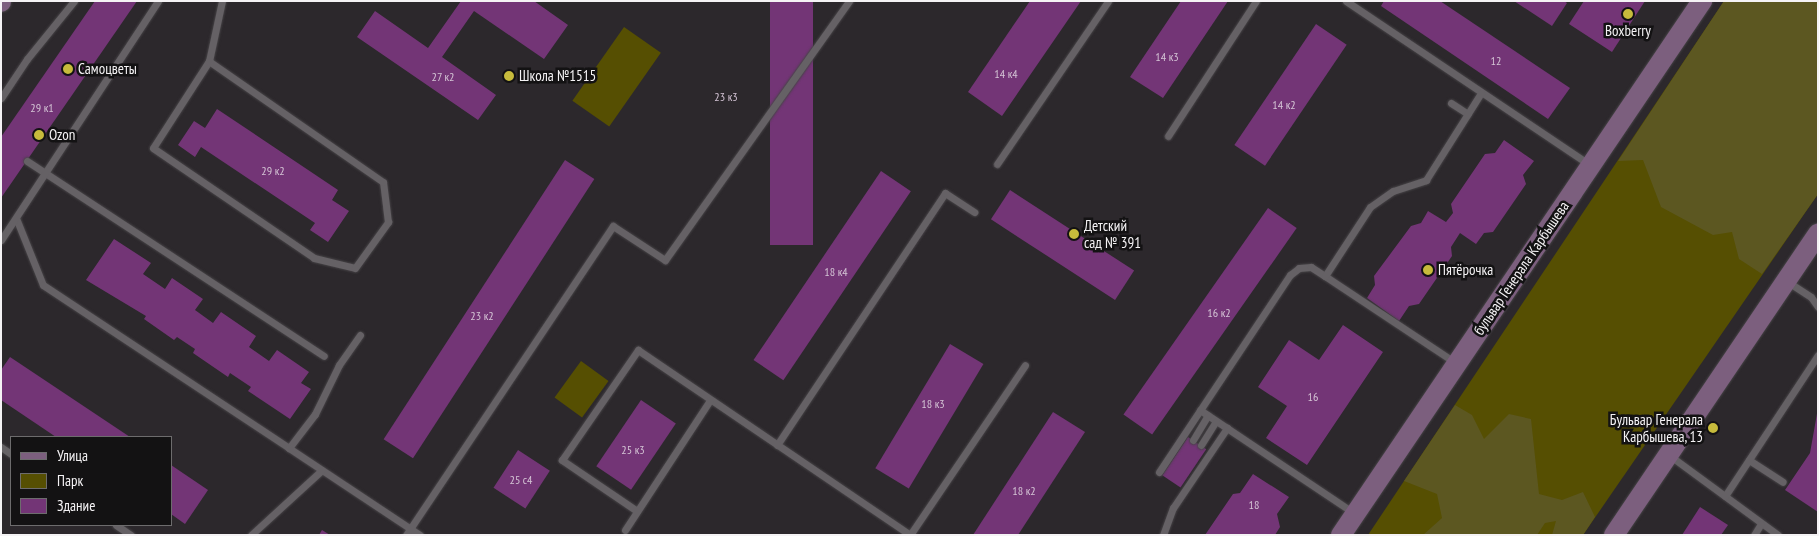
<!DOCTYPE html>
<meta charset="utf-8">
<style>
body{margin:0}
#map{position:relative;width:1819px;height:536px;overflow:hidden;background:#2c282c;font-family:"PT Sans Narrow",sans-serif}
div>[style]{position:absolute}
.green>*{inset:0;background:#564f02;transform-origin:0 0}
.forest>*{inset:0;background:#5c5721}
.building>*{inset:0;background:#733576;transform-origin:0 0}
.roads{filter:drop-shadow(0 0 1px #464346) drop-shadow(0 0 1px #464346)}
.lane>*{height:7px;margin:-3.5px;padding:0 3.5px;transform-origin:3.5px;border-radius:3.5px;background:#656165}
.secondary>*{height:20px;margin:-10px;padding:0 10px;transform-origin:10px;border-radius:10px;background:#7c5f7e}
.dots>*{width:14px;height:14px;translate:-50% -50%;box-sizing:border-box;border:2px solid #131213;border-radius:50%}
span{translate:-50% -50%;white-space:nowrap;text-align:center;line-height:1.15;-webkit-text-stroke:5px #131213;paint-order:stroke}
.number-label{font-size:12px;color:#d4c4d5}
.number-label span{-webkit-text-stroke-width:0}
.poi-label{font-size:15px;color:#f5f3f5}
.left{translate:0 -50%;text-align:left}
.right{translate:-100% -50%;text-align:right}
.street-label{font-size:15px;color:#f5f3f5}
.frame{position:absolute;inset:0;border:2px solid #f5f3f5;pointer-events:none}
.legend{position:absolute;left:10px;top:436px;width:162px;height:90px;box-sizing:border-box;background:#131213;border:1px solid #6d6c6d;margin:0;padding:6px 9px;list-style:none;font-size:15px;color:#f5f3f5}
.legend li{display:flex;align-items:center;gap:10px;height:25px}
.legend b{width:25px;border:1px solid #6d6c6d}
</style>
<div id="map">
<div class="green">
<div style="clip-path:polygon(1724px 1px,1818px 1px,1818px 194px,1583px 535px,1368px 535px)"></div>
<div style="left:624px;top:27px;width:45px;height:90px;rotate:35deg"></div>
<div style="left:581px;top:361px;width:34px;height:45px;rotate:36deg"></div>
</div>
<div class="forest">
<div style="clip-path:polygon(1724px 1px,1818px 1px,1818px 194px,1762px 274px,1739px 259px,1732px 232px,1713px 235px,1661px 207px,1643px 160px,1618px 161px)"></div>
<div style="clip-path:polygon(1455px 405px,1472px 415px,1484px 439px,1509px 414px,1531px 419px,1539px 494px,1562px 500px,1583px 492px,1595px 517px,1583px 535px,1552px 535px,1556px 521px,1545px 523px,1537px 535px,1423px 535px,1442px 518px,1437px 494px,1404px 481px)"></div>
</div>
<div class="building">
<div style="clip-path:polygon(95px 1px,137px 1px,1px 198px,1px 137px)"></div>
<div style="clip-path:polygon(461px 1px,534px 1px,568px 25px,544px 59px,474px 11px,442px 57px,496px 95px,478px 120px,357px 37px,375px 11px,428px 48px)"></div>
<div style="left:770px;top:1px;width:43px;height:244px"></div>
<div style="clip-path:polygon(1030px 1px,1081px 1px,1002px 116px,968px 92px)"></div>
<div style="clip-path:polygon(1181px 1px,1228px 1px,1163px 98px,1130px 77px)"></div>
<div style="clip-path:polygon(1384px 1px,1440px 1px,1570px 88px,1548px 119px,1381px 6px)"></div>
<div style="clip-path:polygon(1514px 1px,1564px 1px,1567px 3px,1552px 26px)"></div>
<div style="clip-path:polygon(1584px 1px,1645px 1px,1612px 52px,1569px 24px)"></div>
<div style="left:1316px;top:24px;width:37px;height:146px;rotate:34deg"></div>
<div style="clip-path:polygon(217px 109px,338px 190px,332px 200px,349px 211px,328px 242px,310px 230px,315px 223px,201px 147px,195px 157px,178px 145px,194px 121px,205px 128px)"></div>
<div style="clip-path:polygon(1504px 140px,1534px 161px,1523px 175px,1526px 184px,1493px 232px,1484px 233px,1476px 244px,1460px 233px,1451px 247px,1452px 256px,1419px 304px,1409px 306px,1399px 321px,1367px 298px,1375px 285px,1374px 276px,1411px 226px,1421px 223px,1428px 211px,1446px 222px,1453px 213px,1451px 204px,1485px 154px,1495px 153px)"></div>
<div style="left:565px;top:160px;width:35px;height:333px;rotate:33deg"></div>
<div style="left:881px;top:171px;width:36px;height:228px;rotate:34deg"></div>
<div style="left:1010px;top:190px;width:148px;height:35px;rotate:33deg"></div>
<div style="left:1268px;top:208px;width:35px;height:252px;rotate:35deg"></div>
<div style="clip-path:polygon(114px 239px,151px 263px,143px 274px,165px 289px,172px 278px,203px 299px,195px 310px,213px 323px,221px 312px,256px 336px,249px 347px,269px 361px,277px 350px,309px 372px,301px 383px,311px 389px,290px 419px,248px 391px,251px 387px,230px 373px,228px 377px,193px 353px,195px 349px,177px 337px,174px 340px,144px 319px,146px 316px,86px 280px)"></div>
<div style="clip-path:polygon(1343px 325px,1383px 352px,1307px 465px,1266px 438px,1287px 406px,1258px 387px,1289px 340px,1319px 360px)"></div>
<div style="left:950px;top:344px;width:39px;height:145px;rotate:31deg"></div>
<div style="clip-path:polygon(10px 357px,130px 437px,56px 437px,1px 400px,1px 370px)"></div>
<div style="left:641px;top:400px;width:42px;height:80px;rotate:34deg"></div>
<div style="clip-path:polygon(1818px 408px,1818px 512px,1785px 490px,1810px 453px)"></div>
<div style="clip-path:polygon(1053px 412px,1085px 432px,1018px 535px,973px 535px)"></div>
<div style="left:1188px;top:437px;width:22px;height:46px;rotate:34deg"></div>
<div style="left:518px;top:450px;width:38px;height:45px;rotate:33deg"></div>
<div style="clip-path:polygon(171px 465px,208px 490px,185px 524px,171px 514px)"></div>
<div style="clip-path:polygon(1253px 474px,1289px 497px,1277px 514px,1280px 527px,1275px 535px,1205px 535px,1233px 494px,1240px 493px)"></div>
<div style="clip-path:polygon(1700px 507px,1728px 525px,1721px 535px,1682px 535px)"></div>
<div style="clip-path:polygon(322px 530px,330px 535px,319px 535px)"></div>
</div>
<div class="roads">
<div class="lane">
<div style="left:1346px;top:1px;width:294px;rotate:33.9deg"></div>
<div style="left:209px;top:61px;width:103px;rotate:122.8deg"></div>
<div style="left:153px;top:148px;width:195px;rotate:34.3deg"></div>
<div style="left:314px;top:258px;width:42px;rotate:13.7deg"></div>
<div style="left:355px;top:268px;width:57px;rotate:-54.3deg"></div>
<div style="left:388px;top:222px;width:40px;rotate:-97.1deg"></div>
<div style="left:383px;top:182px;width:212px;rotate:-145.2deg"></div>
<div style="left:209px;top:61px;width:61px;rotate:-77.8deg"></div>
<div style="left:1px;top:98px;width:47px;rotate:-56.3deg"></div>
<div style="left:27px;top:59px;width:75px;rotate:-51deg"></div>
<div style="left:1451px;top:103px;width:20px;rotate:33deg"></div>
<div style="left:1168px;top:136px;width:161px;rotate:-56.9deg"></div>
<div style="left:27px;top:161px;width:355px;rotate:33.3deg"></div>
<div style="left:997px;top:164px;width:197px;rotate:-55.7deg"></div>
<div style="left:16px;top:218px;width:72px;rotate:68.1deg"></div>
<div style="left:43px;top:285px;width:295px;rotate:33.5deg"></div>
<div style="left:1px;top:240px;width:286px;rotate:-56.7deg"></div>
<div style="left:1325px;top:276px;width:157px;rotate:33.6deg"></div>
<div style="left:1788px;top:282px;width:27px;rotate:33deg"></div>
<div style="left:1811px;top:297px;width:12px;rotate:55deg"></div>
<div style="left:360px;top:335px;width:37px;rotate:125deg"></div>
<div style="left:339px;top:365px;width:55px;rotate:116.1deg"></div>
<div style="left:315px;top:414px;width:43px;rotate:127.4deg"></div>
<div style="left:289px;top:448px;width:157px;rotate:33.6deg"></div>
<div style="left:1200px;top:410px;width:185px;rotate:33.8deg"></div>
<div style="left:1193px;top:440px;width:29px;rotate:-59deg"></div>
<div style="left:777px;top:445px;width:303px;rotate:-56.3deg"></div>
<div style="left:945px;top:193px;width:35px;rotate:33deg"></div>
<div style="left:1201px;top:445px;width:28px;rotate:-58deg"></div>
<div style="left:1px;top:447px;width:12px;rotate:35deg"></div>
<div style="left:1669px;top:455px;width:135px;rotate:36.3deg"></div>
<div style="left:1749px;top:460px;width:40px;rotate:32.9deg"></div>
<div style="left:1159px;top:472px;width:237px;rotate:-56.4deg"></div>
<div style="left:1290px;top:275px;width:11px;rotate:-38deg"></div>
<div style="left:1299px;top:268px;width:12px;rotate:-5deg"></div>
<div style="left:1311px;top:267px;width:17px;rotate:33deg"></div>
<div style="left:1325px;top:276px;width:82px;rotate:-56.9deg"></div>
<div style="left:1370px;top:207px;width:28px;rotate:-35deg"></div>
<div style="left:1393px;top:191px;width:35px;rotate:-18deg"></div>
<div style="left:1426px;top:180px;width:103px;rotate:-57.7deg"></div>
<div style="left:1725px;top:496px;width:169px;rotate:-56.6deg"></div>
<div style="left:637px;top:511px;width:91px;rotate:-145.8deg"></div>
<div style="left:562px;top:460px;width:134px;rotate:-55.4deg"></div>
<div style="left:638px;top:350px;width:329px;rotate:34.2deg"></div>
<div style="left:116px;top:525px;width:18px;rotate:34deg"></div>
<div style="left:625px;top:530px;width:155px;rotate:-56.8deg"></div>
<div style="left:251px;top:535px;width:96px;rotate:-42.5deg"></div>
<div style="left:406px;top:535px;width:372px;rotate:-56.2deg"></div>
<div style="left:613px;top:226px;width:62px;rotate:33.2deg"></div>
<div style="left:665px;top:260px;width:318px;rotate:-54.6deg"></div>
<div style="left:910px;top:535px;width:205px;rotate:-55.9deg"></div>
<div style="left:1163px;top:535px;width:29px;rotate:-70deg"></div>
<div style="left:1173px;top:508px;width:97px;rotate:-56deg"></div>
<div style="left:1754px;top:535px;width:13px;rotate:-58deg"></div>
</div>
<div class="secondary">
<div style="left:1px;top:2px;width:1px;rotate:-90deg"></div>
<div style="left:1341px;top:535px;width:645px;rotate:-55.94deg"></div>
<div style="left:1614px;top:535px;width:364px;rotate:-55.9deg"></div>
</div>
</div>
<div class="dots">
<div style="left:1628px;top:14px;background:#c7bb3c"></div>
<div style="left:68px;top:69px;background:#c7bb3c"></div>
<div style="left:509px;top:76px;background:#c7bb3c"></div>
<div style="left:39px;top:135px;background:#c7bb3c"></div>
<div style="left:1074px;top:234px;background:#c7bb3c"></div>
<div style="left:1428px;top:270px;background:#c7bb3c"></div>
<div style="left:1713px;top:428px;background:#c7bb3c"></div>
</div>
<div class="number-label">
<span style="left:1167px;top:57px">14 к3</span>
<span style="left:1496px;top:61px">12</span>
<span style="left:1006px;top:74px">14 к4</span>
<span style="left:443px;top:77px">27 к2</span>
<span style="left:726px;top:97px">23 к3</span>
<span style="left:1284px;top:105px">14 к2</span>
<span style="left:42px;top:108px">29 к1</span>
<span style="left:273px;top:171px">29 к2</span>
<span style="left:836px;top:272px">18 к4</span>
<span style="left:1219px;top:313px">16 к2</span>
<span style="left:482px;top:316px">23 к2</span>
<span style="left:1313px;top:397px">16</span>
<span style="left:933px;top:404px">18 к3</span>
<span style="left:633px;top:450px">25 к3</span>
<span style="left:521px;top:480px">25 с4</span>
<span style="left:1024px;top:491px">18 к2</span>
<span style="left:1254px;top:505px">18</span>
</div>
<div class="poi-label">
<span style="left:1628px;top:31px">Boxberry</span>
<span class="left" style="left:78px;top:69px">Самоцветы</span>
<span class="left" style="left:519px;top:76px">Школа №1515</span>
<span class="left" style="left:49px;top:135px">Ozon</span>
<span class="left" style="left:1084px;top:234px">Детский<br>сад № 391</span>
<span class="left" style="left:1438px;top:270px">Пятёрочка</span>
<span class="right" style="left:1703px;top:428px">Бульвар Генерала<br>Карбышева, 13</span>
</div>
<div class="street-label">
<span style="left:1521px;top:268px;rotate:-56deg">бульвар Генерала Карбышева</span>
</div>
<div class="frame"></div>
<ul class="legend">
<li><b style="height:6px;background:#7c5f7e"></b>Улица</li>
<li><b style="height:14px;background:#564f02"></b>Парк</li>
<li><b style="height:14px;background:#733576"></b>Здание</li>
</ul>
</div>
